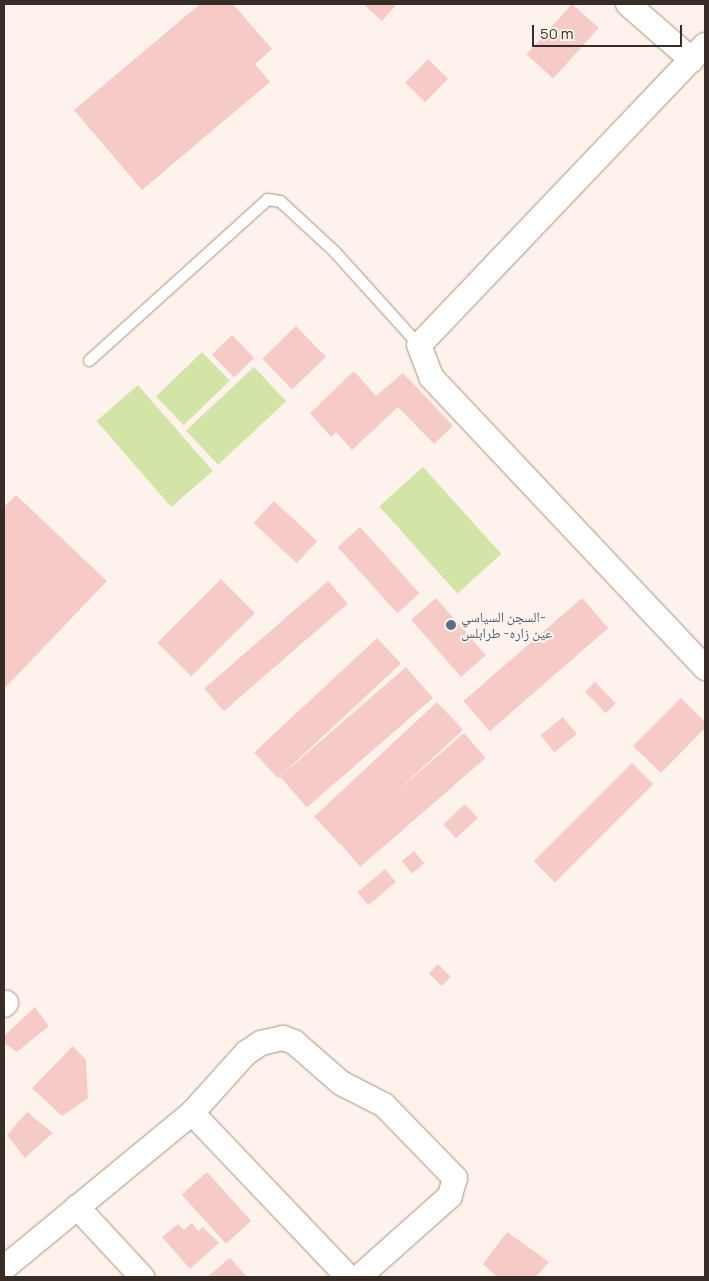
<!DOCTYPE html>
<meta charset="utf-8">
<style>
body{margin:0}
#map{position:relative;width:709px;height:1281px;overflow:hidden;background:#fef3ec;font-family:Manrope,"Noto Naskh Arabic",sans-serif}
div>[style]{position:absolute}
.green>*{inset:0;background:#d3e4a7;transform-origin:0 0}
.building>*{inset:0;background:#f6cac7;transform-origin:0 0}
.roads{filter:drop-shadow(0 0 1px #aa9180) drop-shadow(0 0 1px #aa9180)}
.lane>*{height:11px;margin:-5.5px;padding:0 5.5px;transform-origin:5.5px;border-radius:5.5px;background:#fff}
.street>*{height:24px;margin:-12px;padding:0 12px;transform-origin:12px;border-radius:12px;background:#fff}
.dots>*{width:14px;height:14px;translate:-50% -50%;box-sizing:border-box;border:2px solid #fef3ec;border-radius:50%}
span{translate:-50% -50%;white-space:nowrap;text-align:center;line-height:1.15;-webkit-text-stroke:4px #fef3ec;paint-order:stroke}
.service-label{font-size:14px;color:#4e5e75}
.left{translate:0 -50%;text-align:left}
.frame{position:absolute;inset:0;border:5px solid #382d26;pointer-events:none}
.scale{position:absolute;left:532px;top:25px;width:150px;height:22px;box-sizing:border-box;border:2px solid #382d26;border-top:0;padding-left:6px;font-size:15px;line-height:18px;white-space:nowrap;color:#382d26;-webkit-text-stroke:4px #fef3ec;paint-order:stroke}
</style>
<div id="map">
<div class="green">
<div style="left:202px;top:352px;width:40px;height:64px;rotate:46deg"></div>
<div style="left:254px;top:367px;width:47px;height:93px;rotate:47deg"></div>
<div style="left:138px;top:385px;width:114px;height:55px;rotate:49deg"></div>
<div style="left:423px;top:467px;width:117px;height:59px;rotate:48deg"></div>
</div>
<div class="building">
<div style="clip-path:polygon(200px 4px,233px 4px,272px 49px,255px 64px,270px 82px,142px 190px,74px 110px)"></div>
<div style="clip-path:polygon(363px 4px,397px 4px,382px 21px)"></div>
<div style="left:572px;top:4px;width:36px;height:68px;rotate:42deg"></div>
<div style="left:428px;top:59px;width:28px;height:33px;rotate:44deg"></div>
<div style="left:296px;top:326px;width:43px;height:47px;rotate:46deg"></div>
<div style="left:232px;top:335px;width:32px;height:28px;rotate:46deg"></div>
<div style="clip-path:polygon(354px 371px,376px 396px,403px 373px,453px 426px,434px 444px,398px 407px,352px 450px,336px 432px,331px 437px,310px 413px)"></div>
<div style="clip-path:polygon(16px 495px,107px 581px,4px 689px,4px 507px)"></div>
<div style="left:274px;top:501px;width:59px;height:30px;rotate:43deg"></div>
<div style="left:360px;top:527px;width:89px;height:30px;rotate:48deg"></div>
<div style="left:221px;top:579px;width:48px;height:90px;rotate:45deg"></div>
<div style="left:328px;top:581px;width:30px;height:164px;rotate:49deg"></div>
<div style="left:436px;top:598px;width:76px;height:33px;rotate:49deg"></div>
<div style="left:582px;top:598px;width:40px;height:157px;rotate:49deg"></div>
<div style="left:377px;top:638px;width:35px;height:168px;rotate:47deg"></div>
<div style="left:406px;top:667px;width:41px;height:167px;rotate:49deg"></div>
<div style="left:595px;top:682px;width:30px;height:14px;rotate:46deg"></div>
<div style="clip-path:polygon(681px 698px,705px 722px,705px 728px,661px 773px,633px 746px)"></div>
<div style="left:437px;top:702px;width:38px;height:168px;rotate:47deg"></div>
<div style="left:563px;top:717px;width:22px;height:29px;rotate:51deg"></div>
<div style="left:464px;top:733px;width:33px;height:166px;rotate:49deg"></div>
<div style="left:632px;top:763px;width:30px;height:139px;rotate:45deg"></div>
<div style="left:465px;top:804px;width:19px;height:30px;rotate:47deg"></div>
<div style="left:414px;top:851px;width:16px;height:16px;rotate:50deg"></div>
<div style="left:385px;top:869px;width:17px;height:36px;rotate:50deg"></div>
<div style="left:438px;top:964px;width:18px;height:13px;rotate:45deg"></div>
<div style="clip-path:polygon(35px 1007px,49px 1026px,17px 1052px,4px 1043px,4px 1036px)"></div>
<div style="clip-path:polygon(73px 1046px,86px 1060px,88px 1098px,62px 1116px,32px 1088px)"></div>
<div style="clip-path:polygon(27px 1112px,53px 1133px,25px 1158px,7px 1135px)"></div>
<div style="left:207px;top:1172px;width:66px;height:34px;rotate:48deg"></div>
<div style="clip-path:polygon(192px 1223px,198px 1231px,203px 1227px,219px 1243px,190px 1269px,162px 1237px,178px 1224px,184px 1230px)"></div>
<div style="clip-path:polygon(507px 1232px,549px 1262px,536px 1277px,497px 1277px,483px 1264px)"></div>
<div style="clip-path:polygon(230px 1258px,247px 1277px,207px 1277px)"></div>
</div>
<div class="roads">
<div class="lane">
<div style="left:89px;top:360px;width:240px;rotate:-42.1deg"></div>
<div style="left:267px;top:199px;width:13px;rotate:9deg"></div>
<div style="left:280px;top:201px;width:74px;rotate:42.8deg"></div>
<div style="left:334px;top:251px;width:127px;rotate:47.9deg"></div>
</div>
<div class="street">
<div style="left:628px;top:4px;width:85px;rotate:41.2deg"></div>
<div style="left:705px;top:45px;width:414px;rotate:133.6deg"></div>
<div style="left:419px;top:345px;width:34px;rotate:69deg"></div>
<div style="left:431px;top:377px;width:400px;rotate:46.7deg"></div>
<div style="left:4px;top:1005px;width:3px;rotate:-45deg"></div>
<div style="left:192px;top:1113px;width:226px;rotate:46.4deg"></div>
<div style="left:77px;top:1207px;width:96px;rotate:47.1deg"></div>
<div style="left:4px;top:1268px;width:244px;rotate:-39.5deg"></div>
<div style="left:192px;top:1113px;width:81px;rotate:-48deg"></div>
<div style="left:246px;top:1053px;width:18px;rotate:-34deg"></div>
<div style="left:261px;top:1043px;width:23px;rotate:-13deg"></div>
<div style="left:283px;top:1038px;width:12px;rotate:20deg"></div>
<div style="left:294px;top:1042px;width:62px;rotate:41.1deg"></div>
<div style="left:341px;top:1083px;width:48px;rotate:27.1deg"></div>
<div style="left:384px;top:1105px;width:102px;rotate:45.8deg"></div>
<div style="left:455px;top:1178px;width:19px;rotate:106deg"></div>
<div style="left:450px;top:1196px;width:122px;rotate:138.3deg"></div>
</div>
</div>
<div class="dots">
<div style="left:451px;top:625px;background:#5c6f8a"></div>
</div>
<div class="service-label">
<span class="left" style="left:461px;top:625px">السجن السياسي-<br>عين زاره- طرابلس</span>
</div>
<div class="frame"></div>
<div class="scale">50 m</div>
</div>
